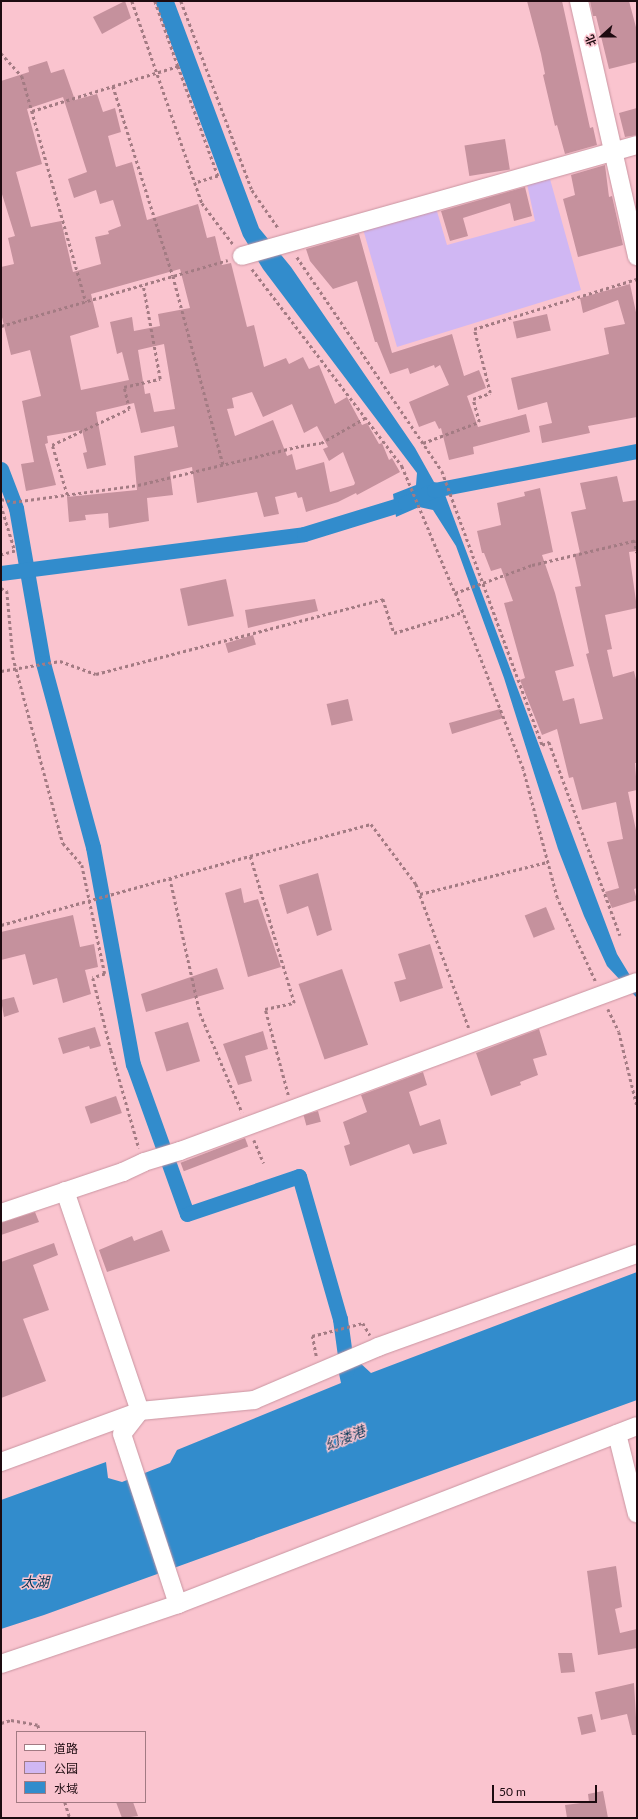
<!DOCTYPE html>
<meta charset="utf-8">
<style>
body{margin:0}
#map{position:relative;width:638px;height:1819px;overflow:hidden;background:#fac4cf;font-family:Lato,"Noto Sans SC",sans-serif}
div>[style]{position:absolute}
.green>*{inset:0;background:#d0b7f3}
.water>*{inset:0;background:#328ccc}
.canal>*{height:15px;margin:-7.5px;padding:0 7.5px;transform-origin:7.5px;border-radius:7.5px;background:#328ccc}
.building>*{inset:0;background:#c5919d;transform-origin:0 0}
.path>*{height:2.5px;margin-top:-1.25px;transform-origin:0;background:repeating-linear-gradient(90deg,#a37b83 0 3px,transparent 0 6px)}
.roads{filter:drop-shadow(0 0 1px #c995a1) drop-shadow(0 0 1px #c995a1)}
.minor>*{height:18px;margin:-9px;padding:0 9px;transform-origin:9px;border-radius:9px;background:#fff}
span{translate:-50% -50%;white-space:nowrap;text-align:center;line-height:1.15;-webkit-text-stroke:3px #fac4cf;paint-order:stroke}
.water-label{font-size:14px;color:#053757;font-style:italic}
.frame{position:absolute;inset:0;border:2px solid #1d0b10;pointer-events:none}
.legend{position:absolute;left:16px;top:1731px;width:130px;height:72px;box-sizing:border-box;background:#fac4cf;border:1px solid #a27a83;margin:0;padding:5px 7px;list-style:none;font-size:12px;color:#1d0b10}
.legend li{display:flex;align-items:center;gap:8px;height:20px}
.legend b{width:20px;border:1px solid #a27a83}
.north{position:absolute;left:582px;top:16px;width:40px;height:40px;-webkit-text-stroke:3px #fac4cf;paint-order:stroke;rotate:249deg;font-size:11px;font-weight:700;line-height:16px;text-align:center;color:#1d0b10}
.north::after{content:'';display:block;margin:auto;width:14px;height:18px;background:#1d0b10;clip-path:polygon(50% 0,100% 100%,50% 72%,0 100%)}
.scale{position:absolute;left:492px;top:1785px;width:105px;height:18px;box-sizing:border-box;border:2px solid #1d0b10;border-top:0;padding-left:5px;font-size:12px;line-height:14px;white-space:nowrap;color:#1d0b10;-webkit-text-stroke:3px #fac4cf;paint-order:stroke}
</style>
<div id="map">
<div class="green">
<div style="clip-path:polygon(550px 179px,581px 290px,397px 347px,363px 229px,436px 208px,447px 245px,535px 221px,527px 184px)"></div>
</div>
<div class="water">
<div style="clip-path:polygon(155px 1px,174px 1px,259px 228px,291px 267px,415px 448px,434px 482px,441px 484px,617px 954px,637px 987px,637px 998px,607px 966px,584px 916px,558px 849px,504px 678px,456px 546px,433px 510px,419px 507px,396px 517px,393px 494px,416px 485px,417px 473px,263px 269px,243px 236px)"></div>
<div style="clip-path:polygon(637px 1272px,637px 1400px,44px 1615px,1px 1629px,1px 1500px,106px 1462px,108px 1478px,122px 1482px,170px 1463px,177px 1450px,341px 1383px,338px 1369px,358px 1361px,371px 1373px)"></div>
</div>
<div class="canal">
<div style="left:1px;top:469px;width:42px;rotate:69deg"></div>
<div style="left:16px;top:508px;width:157px;rotate:80.1deg"></div>
<div style="left:43px;top:663px;width:191px;rotate:74.8deg"></div>
<div style="left:93px;top:847px;width:221px;rotate:79.6deg"></div>
<div style="left:133px;top:1064px;width:159px;rotate:70.2deg"></div>
<div style="left:187px;top:1214px;width:118px;rotate:-18.7deg"></div>
<div style="left:299px;top:1176px;width:149px;rotate:74deg"></div>
<div style="left:340px;top:1319px;width:51px;rotate:82.2deg"></div>
<div style="left:1px;top:573px;width:305px;rotate:-7.3deg"></div>
<div style="left:304px;top:534px;width:106px;rotate:-17.1deg"></div>
<div style="left:405px;top:503px;width:32px;rotate:-24deg"></div>
<div style="left:434px;top:490px;width:207px;rotate:-10.9deg"></div>
</div>
<div class="building">
<div style="clip-path:polygon(125px 1px,131px 18px,102px 34px,93px 17px)"></div>
<div style="clip-path:polygon(527px 1px,562px 1px,590px 128px,593px 127px,597px 145px,565px 154px,557px 125px,555px 126px,543px 75px,545px 74px,541px 54px)"></div>
<div style="clip-path:polygon(590px 1px,629px 1px,637px 31px,637px 62px,609px 69px,596px 16px,593px 16px)"></div>
<div style="clip-path:polygon(evenodd,47px 61px,51px 73px,64px 69px,75px 100px,97px 94px,103px 112px,115px 108px,121px 132px,108px 136px,116px 167px,132px 162px,147px 220px,198px 204px,207px 238px,215px 236px,222px 265px,231px 263px,247px 327px,254px 325px,264px 367px,286px 358px,289px 364px,303px 357px,309px 369px,319px 365px,335px 404px,347px 397px,362px 425px,367px 423px,379px 444px,382px 443px,389px 460px,392px 458px,400px 472px,357px 495px,356px 493px,338px 502px,306px 512px,302px 497px,298px 498px,296px 492px,275px 497px,279px 514px,264px 517px,257px 492px,197px 503px,192px 467px,170px 472px,173px 495px,147px 498px,149px 521px,109px 528px,108px 513px,85px 515px,86px 520px,69px 522px,67px 497px,137px 490px,134px 456px,178px 447px,174px 426px,141px 433px,134px 403px,96px 412px,106px 465px,87px 469px,83px 453px,87px 452px,82px 430px,47px 436px,48px 443px,45px 444px,56px 485px,26px 491px,21px 464px,34px 462px,22px 401px,41px 396px,30px 350px,11px 355px,1px 313px,1px 267px,14px 264px,8px 238px,15px 236px,1px 191px,1px 81px,29px 72px,28px 67px,47px 61px,63px 97px,87px 172px,68px 179px,74px 198px,96px 190px,100px 204px,113px 200px,121px 226px,108px 231px,109px 234px,95px 237px,101px 264px,73px 272px,61px 221px,31px 227px,16px 172px,42px 164px,27px 109px,63px 97px,47px 61px,180px 269px,190px 308px,158px 314px,160px 326px,134px 331px,132px 317px,110px 322px,117px 354px,122px 352px,129px 380px,81px 390px,70px 336px,99px 327px,91px 294px,180px 269px,47px 61px,164px 344px,175px 409px,154px 412px,150px 393px,145px 394px,138px 350px,164px 344px,47px 61px,252px 392px,263px 417px,292px 404px,304px 433px,317px 426px,328px 447px,323px 449px,329px 461px,343px 452px,355px 483px,354px 485px,330px 492px,324px 462px,296px 470px,292px 454px,287px 456px,273px 420px,235px 436px,227px 409px,234px 408px,232px 398px,252px 392px)"></div>
<div style="clip-path:polygon(637px 108px,637px 135px,625px 137px,619px 113px)"></div>
<div style="left:505px;top:139px;width:31px;height:41px;rotate:81deg"></div>
<div style="clip-path:polygon(605px 165px,609px 197px,612px 196px,623px 245px,578px 257px,563px 199px,575px 195px,571px 175px)"></div>
<div style="clip-path:polygon(525px 187px,532px 216px,514px 221px,510px 203px,463px 218px,468px 236px,450px 241px,441px 211px)"></div>
<div style="clip-path:polygon(359px 234px,392px 353px,452px 334px,464px 376px,479px 370px,486px 388px,467px 396px,478px 427px,526px 414px,530px 432px,473px 447px,474px 454px,449px 460px,441px 428px,439px 429px,435px 421px,419px 427px,409px 402px,449px 385px,440px 365px,435px 368px,434px 365px,410px 374px,408px 368px,390px 374px,377px 342px,375px 342px,357px 281px,333px 289px,310px 261px,306px 249px)"></div>
<div style="clip-path:polygon(630px 284px,637px 317px,637px 417px,588px 426px,590px 433px,542px 443px,539px 426px,552px 423px,547px 402px,518px 410px,511px 378px,609px 354px,604px 328px,625px 324px,618px 300px,583px 313px,580px 298px)"></div>
<div style="left:547px;top:314px;width:17px;height:35px;rotate:77deg"></div>
<div style="clip-path:polygon(617px 476px,623px 502px,637px 500px,637px 551px,629px 552px,637px 608px,605px 615px,612px 649px,607px 650px,613px 677px,634px 671px,637px 684px,637px 763px,635px 763px,637px 790px,628px 792px,637px 835px,637px 888px,634px 889px,637px 900px,612px 908px,605px 892px,619px 888px,607px 842px,623px 839px,616px 802px,582px 810px,573px 777px,569px 778px,557px 729px,542px 735px,520px 680px,525px 678px,504px 603px,513px 601px,501px 568px,491px 571px,484px 553px,482px 553px,477px 531px,501px 525px,497px 503px,525px 496px,524px 492px,540px 488px,553px 552px,542px 555px,555px 593px,574px 666px,555px 671px,563px 701px,574px 698px,580px 724px,603px 719px,586px 654px,589px 653px,575px 587px,581px 586px,574px 554px,580px 553px,571px 512px,586px 509px,580px 483px)"></div>
<div style="left:226px;top:579px;width:38px;height:47px;rotate:78deg"></div>
<div style="clip-path:polygon(315px 599px,318px 611px,248px 628px,245px 610px)"></div>
<div style="left:253px;top:635px;width:10px;height:29px;rotate:73deg"></div>
<div style="left:348px;top:699px;width:22px;height:22px;rotate:77deg"></div>
<div style="clip-path:polygon(500px 709px,503px 718px,452px 734px,449px 723px)"></div>
<div style="clip-path:polygon(318px 873px,332px 930px,317px 936px,308px 906px,287px 914px,279px 885px)"></div>
<div style="clip-path:polygon(241px 888px,244px 903px,258px 899px,281px 967px,248px 977px,225px 893px)"></div>
<div style="left:546px;top:907px;width:24px;height:23px;rotate:68deg"></div>
<div style="clip-path:polygon(73px 915px,80px 947px,94px 944px,98px 967px,85px 970px,91px 994px,63px 1003px,57px 978px,33px 985px,25px 954px,1px 960px,1px 932px)"></div>
<div style="clip-path:polygon(430px 944px,443px 988px,400px 1002px,394px 982px,406px 979px,398px 954px)"></div>
<div style="clip-path:polygon(217px 968px,224px 989px,146px 1012px,141px 994px)"></div>
<div style="left:342px;top:969px;width:80px;height:46px;rotate:71deg"></div>
<div style="clip-path:polygon(14px 997px,19px 1012px,4px 1017px,1px 1000px)"></div>
<div style="left:188px;top:1022px;width:41px;height:35px;rotate:73deg"></div>
<div style="clip-path:polygon(95px 1027px,101px 1046px,90px 1049px,89px 1046px,63px 1054px,58px 1038px)"></div>
<div style="clip-path:polygon(539px 1029px,547px 1055px,533px 1059px,538px 1075px,520px 1082px,521px 1085px,491px 1096px,476px 1053px)"></div>
<div style="clip-path:polygon(263px 1031px,268px 1049px,245px 1056px,252px 1081px,238px 1085px,223px 1044px)"></div>
<div style="clip-path:polygon(423px 1072px,427px 1085px,409px 1092px,420px 1126px,440px 1119px,447px 1144px,413px 1154px,409px 1144px,350px 1166px,344px 1146px,350px 1144px,343px 1122px,367px 1112px,361px 1095px)"></div>
<div style="left:116px;top:1096px;width:18px;height:33px;rotate:71deg"></div>
<div style="left:318px;top:1111px;width:11px;height:15px;rotate:75deg"></div>
<div style="left:245px;top:1138px;width:9px;height:69px;rotate:69deg"></div>
<div style="clip-path:polygon(35px 1212px,39px 1222px,1px 1235px,1px 1223px)"></div>
<div style="clip-path:polygon(162px 1230px,170px 1251px,107px 1272px,99px 1250px,132px 1236px,134px 1241px)"></div>
<div style="clip-path:polygon(54px 1243px,58px 1255px,33px 1265px,49px 1310px,23px 1319px,46px 1381px,1px 1398px,1px 1262px)"></div>
<div style="clip-path:polygon(616px 1566px,622px 1607px,615px 1609px,620px 1633px,637px 1629px,637px 1648px,598px 1655px,587px 1571px)"></div>
<div style="clip-path:polygon(558px 1653px,572px 1653px,575px 1672px,561px 1673px)"></div>
<div style="clip-path:polygon(634px 1683px,637px 1735px,632px 1735px,627px 1714px,601px 1720px,595px 1692px)"></div>
<div style="left:592px;top:1714px;width:18px;height:15px;rotate:77deg"></div>
<div style="clip-path:polygon(603px 1791px,608px 1818px,567px 1818px,565px 1805px,589px 1802px,588px 1794px)"></div>
<div style="clip-path:polygon(116px 1802px,133px 1802px,138px 1816px,122px 1818px)"></div>
</div>
<div class="path">
<div style="left:132px;top:1px;width:214px;rotate:70.9deg"></div>
<div style="left:202px;top:203px;width:51px;rotate:52.9deg"></div>
<div style="left:155px;top:1px;width:69px;rotate:70.5deg"></div>
<div style="left:181px;top:1px;width:202px;rotate:69.4deg"></div>
<div style="left:252px;top:190px;width:47px;rotate:55.3deg"></div>
<div style="left:1px;top:53px;width:31px;rotate:48deg"></div>
<div style="left:22px;top:76px;width:235px;rotate:74.2deg"></div>
<div style="left:113px;top:86px;width:199px;rotate:72.5deg"></div>
<div style="left:173px;top:276px;width:195px;rotate:75.1deg"></div>
<div style="left:32px;top:111px;width:153px;rotate:-17.1deg"></div>
<div style="left:178px;top:66px;width:117px;rotate:70deg"></div>
<div style="left:218px;top:176px;width:24px;rotate:163deg"></div>
<div style="left:297px;top:257px;width:258px;rotate:55.9deg"></div>
<div style="left:442px;top:471px;width:292px;rotate:69.9deg"></div>
<div style="left:542px;top:745px;width:8px;rotate:-23deg"></div>
<div style="left:549px;top:742px;width:206px;rotate:69.8deg"></div>
<div style="left:252px;top:269px;width:248px;rotate:52.7deg"></div>
<div style="left:402px;top:466px;width:138px;rotate:67.3deg"></div>
<div style="left:1px;top:326px;width:236px;rotate:-16.2deg"></div>
<div style="left:423px;top:443px;width:60px;rotate:-20.6deg"></div>
<div style="left:479px;top:422px;width:24px;rotate:-105deg"></div>
<div style="left:473px;top:399px;width:18px;rotate:-19deg"></div>
<div style="left:490px;top:393px;width:66px;rotate:-104deg"></div>
<div style="left:474px;top:329px;width:170px;rotate:-17.1deg"></div>
<div style="left:67px;top:495px;width:52px;rotate:-106.7deg"></div>
<div style="left:52px;top:445px;width:85px;rotate:-25.1deg"></div>
<div style="left:129px;top:409px;width:23px;rotate:-103deg"></div>
<div style="left:124px;top:387px;width:37px;rotate:-13deg"></div>
<div style="left:160px;top:379px;width:96px;rotate:-100.3deg"></div>
<div style="left:1px;top:499px;width:12px;rotate:14deg"></div>
<div style="left:13px;top:502px;width:126px;rotate:-7.7deg"></div>
<div style="left:138px;top:485px;width:168px;rotate:-13.5deg"></div>
<div style="left:301px;top:446px;width:20px;rotate:-9deg"></div>
<div style="left:321px;top:443px;width:51px;rotate:-29.6deg"></div>
<div style="left:1px;top:505px;width:48px;rotate:73.1deg"></div>
<div style="left:15px;top:551px;width:15px;rotate:164deg"></div>
<div style="left:634px;top:540px;width:13px;rotate:77deg"></div>
<div style="left:1px;top:588px;width:7px;rotate:27deg"></div>
<div style="left:7px;top:591px;width:66px;rotate:84.8deg"></div>
<div style="left:13px;top:657px;width:193px;rotate:75deg"></div>
<div style="left:63px;top:843px;width:29px;rotate:49deg"></div>
<div style="left:82px;top:865px;width:111px;rotate:78.1deg"></div>
<div style="left:105px;top:974px;width:13px;rotate:162deg"></div>
<div style="left:93px;top:978px;width:74px;rotate:76deg"></div>
<div style="left:111px;top:1050px;width:102px;rotate:74.1deg"></div>
<div style="left:1px;top:671px;width:60px;rotate:-9.6deg"></div>
<div style="left:60px;top:661px;width:38px;rotate:20deg"></div>
<div style="left:96px;top:674px;width:297px;rotate:-14.6deg"></div>
<div style="left:383px;top:599px;width:36px;rotate:72deg"></div>
<div style="left:394px;top:633px;width:72px;rotate:-16.9deg"></div>
<div style="left:170px;top:878px;width:138px;rotate:77.5deg"></div>
<div style="left:200px;top:1013px;width:108px;rotate:67deg"></div>
<div style="left:420px;top:894px;width:131px;rotate:-14.1deg"></div>
<div style="left:1px;top:925px;width:258px;rotate:-15.5deg"></div>
<div style="left:595px;top:981px;width:91px;rotate:-114.6deg"></div>
<div style="left:557px;top:898px;width:133px;rotate:-104.8deg"></div>
<div style="left:523px;top:769px;width:189px;rotate:-111.1deg"></div>
<div style="left:455px;top:593px;width:82px;rotate:-20deg"></div>
<div style="left:532px;top:565px;width:108px;rotate:-13.4deg"></div>
<div style="left:608px;top:1009px;width:25px;rotate:64deg"></div>
<div style="left:619px;top:1032px;width:76px;rotate:76.3deg"></div>
<div style="left:288px;top:1095px;width:89px;rotate:-105deg"></div>
<div style="left:265px;top:1009px;width:30px;rotate:-12deg"></div>
<div style="left:294px;top:1003px;width:153px;rotate:-106.7deg"></div>
<div style="left:250px;top:856px;width:125px;rotate:-14.8deg"></div>
<div style="left:371px;top:824px;width:75px;rotate:53.1deg"></div>
<div style="left:416px;top:884px;width:153px;rotate:69.8deg"></div>
<div style="left:254px;top:1140px;width:25px;rotate:67deg"></div>
<div style="left:316px;top:1356px;width:20px;rotate:-101deg"></div>
<div style="left:312px;top:1336px;width:53px;rotate:-14.3deg"></div>
<div style="left:363px;top:1323px;width:14px;rotate:60deg"></div>
<div style="left:1px;top:1723px;width:10px;rotate:-17deg"></div>
<div style="left:11px;top:1720px;width:27px;rotate:10deg"></div>
<div style="left:38px;top:1725px;width:7px;rotate:74deg"></div>
<div style="left:65px;top:1802px;width:17px;rotate:73deg"></div>
</div>
<div class="roads">
<div class="minor">
<div style="left:579px;top:1px;width:262px;rotate:77.2deg"></div>
<div style="left:242px;top:256px;width:410px;rotate:-15.7deg"></div>
<div style="left:65px;top:1191px;width:232px;rotate:71.2deg"></div>
<div style="left:140px;top:1411px;width:29px;rotate:128deg"></div>
<div style="left:122px;top:1434px;width:179px;rotate:71.8deg"></div>
<div style="left:1px;top:1213px;width:129px;rotate:-18.6deg"></div>
<div style="left:123px;top:1172px;width:23px;rotate:-25deg"></div>
<div style="left:144px;top:1162px;width:38px;rotate:-17deg"></div>
<div style="left:180px;top:1151px;width:487px;rotate:-20.3deg"></div>
<div style="left:617px;top:1434px;width:82px;rotate:76deg"></div>
<div style="left:1px;top:1462px;width:148px;rotate:-20.1deg"></div>
<div style="left:140px;top:1411px;width:115px;rotate:-5.5deg"></div>
<div style="left:254px;top:1400px;width:135px;rotate:-23.1deg"></div>
<div style="left:378px;top:1347px;width:275px;rotate:-19.8deg"></div>
<div style="left:1px;top:1664px;width:187px;rotate:-18.7deg"></div>
<div style="left:178px;top:1604px;width:492px;rotate:-21.2deg"></div>
</div>
</div>
<div class="water-label">
<span style="left:345px;top:1438px;rotate:-22deg">幻溇港</span>
<span style="left:35px;top:1582px">太湖</span>
</div>
<div class="frame"></div>
<ul class="legend">
<li><b style="height:5px;background:#fff"></b>道路</li>
<li><b style="height:11px;background:#d0b7f3"></b>公园</li>
<li><b style="height:11px;background:#328ccc"></b>水域</li>
</ul>
<div class="north">北</div>
<div class="scale">50 m</div>
</div>
